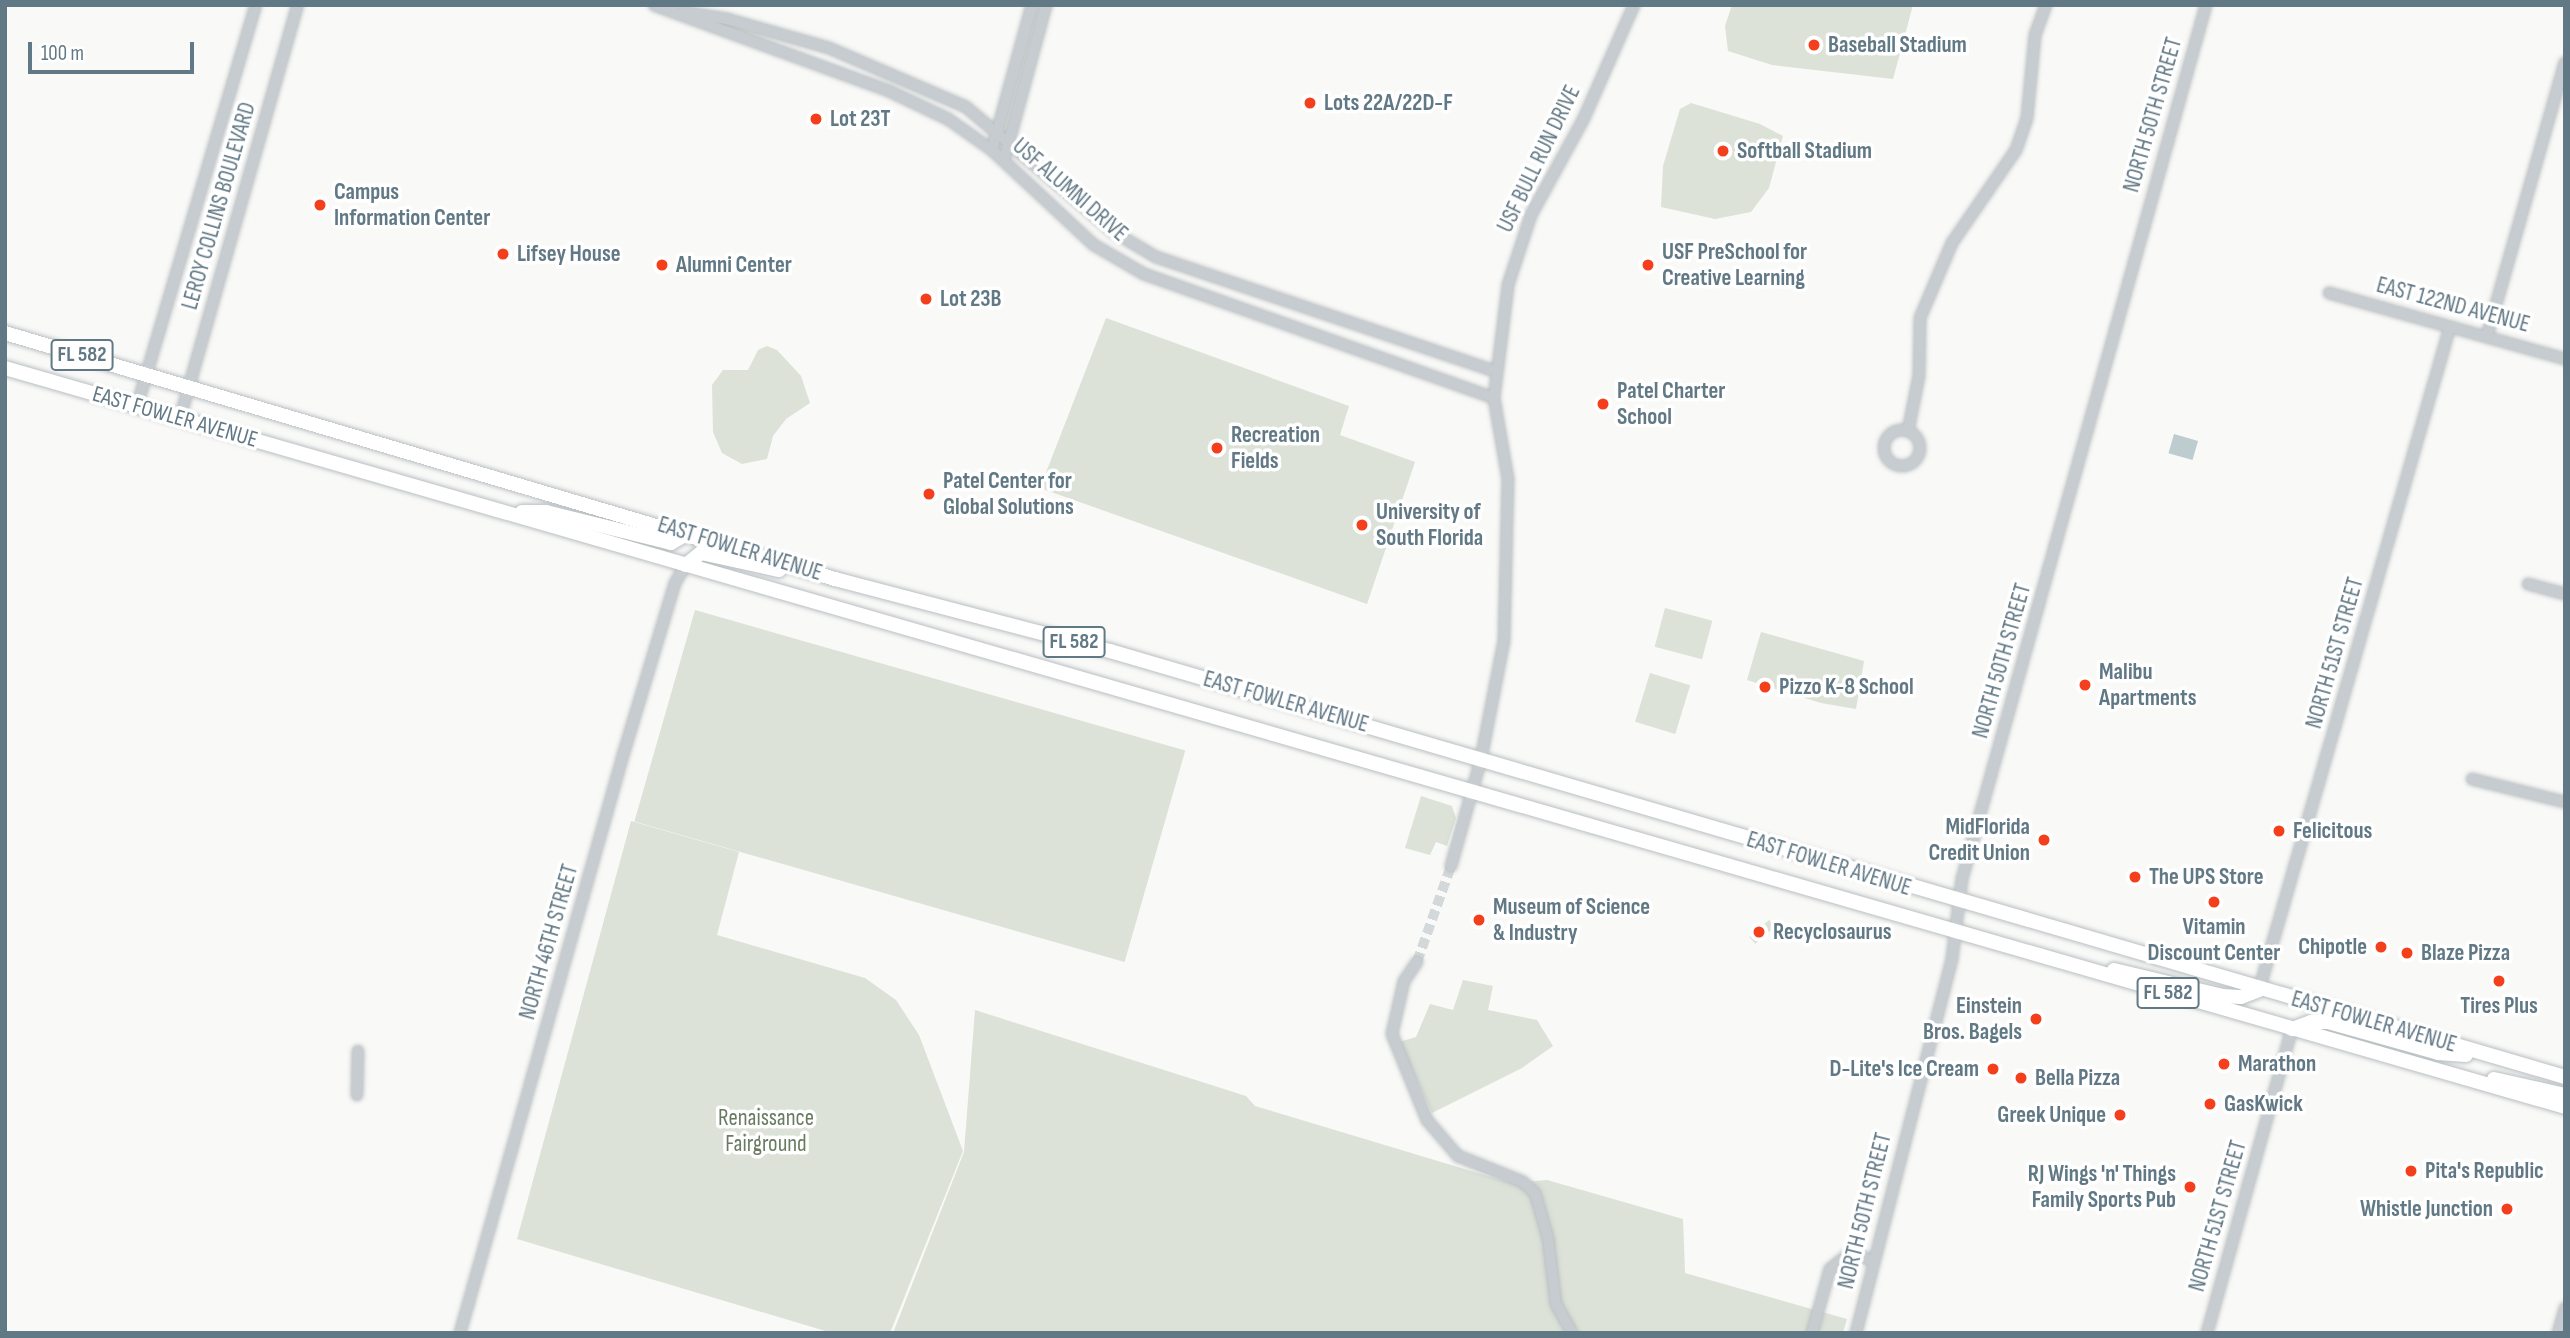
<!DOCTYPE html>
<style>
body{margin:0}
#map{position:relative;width:2570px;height:1338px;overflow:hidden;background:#f9f9f7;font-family:"Sofia Sans Condensed",sans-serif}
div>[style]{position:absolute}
.green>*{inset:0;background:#dce2d7;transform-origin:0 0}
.water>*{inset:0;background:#bdcccf;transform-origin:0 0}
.minor-tunnel>*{height:10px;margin-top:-5px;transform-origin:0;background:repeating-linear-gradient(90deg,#d3d9da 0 10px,transparent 0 15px)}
.roads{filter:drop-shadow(0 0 2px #b9bfc2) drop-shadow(0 0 2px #b9bfc2)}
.minor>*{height:10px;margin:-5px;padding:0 5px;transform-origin:5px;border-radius:5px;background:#c6cccf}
.minor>.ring{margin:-5px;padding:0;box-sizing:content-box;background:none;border:10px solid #c6cccf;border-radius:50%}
.major>*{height:14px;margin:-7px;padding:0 7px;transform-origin:7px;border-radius:7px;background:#fff}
.dots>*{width:19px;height:19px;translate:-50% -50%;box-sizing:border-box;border:4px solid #fff;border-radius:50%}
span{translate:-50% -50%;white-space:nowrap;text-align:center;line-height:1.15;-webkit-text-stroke:7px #fff;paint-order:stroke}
.shield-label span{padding:2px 5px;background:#fff;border:2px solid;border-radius:5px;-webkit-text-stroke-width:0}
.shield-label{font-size:21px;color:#617885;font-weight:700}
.poi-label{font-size:23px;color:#617885;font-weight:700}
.left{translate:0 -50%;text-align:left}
.right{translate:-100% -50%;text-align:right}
.street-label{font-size:23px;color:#617885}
.park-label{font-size:23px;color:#687b61}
.frame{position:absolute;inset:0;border:7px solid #617885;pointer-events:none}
.scale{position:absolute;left:28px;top:42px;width:166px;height:32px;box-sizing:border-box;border:4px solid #617885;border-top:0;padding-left:9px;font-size:21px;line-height:24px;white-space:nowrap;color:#617885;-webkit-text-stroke:5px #fff;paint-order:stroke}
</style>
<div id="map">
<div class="green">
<div style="clip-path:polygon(1732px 5px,1913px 5px,1893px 79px,1772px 65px,1728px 51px,1725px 26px)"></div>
<div style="clip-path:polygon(1691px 103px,1760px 124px,1783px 136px,1769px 188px,1751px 212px,1715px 219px,1661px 207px,1663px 166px,1680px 109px)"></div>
<div style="clip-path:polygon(1106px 318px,1349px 406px,1340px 435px,1415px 462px,1367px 604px,1040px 488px)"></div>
<div style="clip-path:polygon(767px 346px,777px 350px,801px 376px,810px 403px,786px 419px,773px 436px,767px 459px,742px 464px,722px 453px,713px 432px,712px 385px,723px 370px,748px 370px,758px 350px)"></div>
<div style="left:1665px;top:608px;width:49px;height:40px;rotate:15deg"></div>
<div style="left:695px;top:610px;width:510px;height:220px;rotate:16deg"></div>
<div style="clip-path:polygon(1761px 632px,1864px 661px,1856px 709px,1821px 703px,1747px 680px)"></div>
<div style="left:1650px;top:673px;width:42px;height:51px;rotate:17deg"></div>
<div style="clip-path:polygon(1421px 796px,1452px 806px,1456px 818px,1447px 846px,1436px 842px,1430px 855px,1405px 848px)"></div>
<div style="clip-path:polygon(631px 821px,739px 852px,717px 935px,865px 978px,896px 1000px,919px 1035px,963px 1151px,890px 1333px,832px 1333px,517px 1239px)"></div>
<div style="left:1769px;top:920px;width:9px;height:26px;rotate:49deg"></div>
<div style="clip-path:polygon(1463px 980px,1493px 986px,1488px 1010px,1537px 1020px,1553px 1046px,1522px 1068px,1432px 1113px,1399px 1042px,1416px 1037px,1430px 1004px,1453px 1010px)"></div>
<div style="clip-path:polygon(975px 1010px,1246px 1096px,1255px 1106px,1511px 1183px,1547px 1180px,1683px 1219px,1685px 1273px,1847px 1319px,1843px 1333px,893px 1333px,964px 1152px)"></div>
</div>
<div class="water">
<div style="left:2174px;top:434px;width:25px;height:20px;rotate:16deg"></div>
</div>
<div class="minor-tunnel">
<div style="left:1417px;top:962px;width:102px;rotate:-70.5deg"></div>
</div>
<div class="roads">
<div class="minor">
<div style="left:654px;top:5px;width:250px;rotate:20.1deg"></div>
<div style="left:889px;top:91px;width:65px;rotate:25.4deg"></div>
<div style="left:948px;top:119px;width:54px;rotate:35.2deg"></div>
<div style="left:992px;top:150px;width:139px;rotate:43deg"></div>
<div style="left:1094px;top:245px;width:58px;rotate:30.1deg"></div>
<div style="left:1144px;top:274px;width:371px;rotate:19.5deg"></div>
<div style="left:683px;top:12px;width:45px;rotate:9deg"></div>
<div style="left:727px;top:19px;width:106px;rotate:15.9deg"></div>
<div style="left:829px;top:48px;width:149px;rotate:23.3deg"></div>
<div style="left:966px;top:107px;width:192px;rotate:40.3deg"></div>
<div style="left:1112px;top:231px;width:51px;rotate:30.6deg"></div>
<div style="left:1156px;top:257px;width:358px;rotate:18.6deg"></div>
<div style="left:992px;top:150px;width:150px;rotate:-74.6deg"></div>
<div style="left:1004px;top:160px;width:161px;rotate:-74.8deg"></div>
<div style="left:2329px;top:293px;width:245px;rotate:15.6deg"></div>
<div style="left:2487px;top:336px;width:284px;rotate:-74.1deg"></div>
<div style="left:137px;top:406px;width:418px;rotate:-73.5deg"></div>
<div style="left:180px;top:418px;width:430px;rotate:-74.1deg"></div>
<div class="ring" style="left:1884px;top:430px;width:26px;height:26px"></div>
<div style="left:1908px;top:431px;width:56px;rotate:-78.7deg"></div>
<div style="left:1919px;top:376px;width:58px;rotate:-89deg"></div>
<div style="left:1920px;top:318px;width:82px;rotate:-66.9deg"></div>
<div style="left:1952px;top:243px;width:113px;rotate:-55.5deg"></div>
<div style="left:2016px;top:150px;width:34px;rotate:-71deg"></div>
<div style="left:2027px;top:118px;width:83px;rotate:-84.5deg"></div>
<div style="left:2035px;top:35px;width:32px;rotate:-70deg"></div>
<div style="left:2528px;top:584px;width:38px;rotate:15deg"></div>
<div style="left:2472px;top:779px;width:96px;rotate:13.9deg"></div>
<div style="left:1451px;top:866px;width:111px;rotate:-74.3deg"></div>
<div style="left:1481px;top:759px;width:120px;rotate:-79deg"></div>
<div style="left:1504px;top:641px;width:162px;rotate:-88.6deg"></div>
<div style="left:1508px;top:479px;width:82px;rotate:-99.8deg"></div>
<div style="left:1494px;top:398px;width:114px;rotate:-82.9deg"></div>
<div style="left:1508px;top:285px;width:74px;rotate:-71.8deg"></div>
<div style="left:1531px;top:215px;width:111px;rotate:-61.3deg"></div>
<div style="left:1584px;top:118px;width:124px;rotate:-66.1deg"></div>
<div style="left:1417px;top:962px;width:23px;rotate:124deg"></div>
<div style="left:1404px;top:981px;width:54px;rotate:102.8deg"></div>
<div style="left:1392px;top:1034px;width:93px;rotate:67.9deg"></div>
<div style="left:1427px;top:1120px;width:48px;rotate:49.3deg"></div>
<div style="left:1458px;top:1156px;width:70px;rotate:21.8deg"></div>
<div style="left:1523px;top:1182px;width:16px;rotate:43deg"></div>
<div style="left:1535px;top:1193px;width:47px;rotate:73.9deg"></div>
<div style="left:1548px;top:1238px;width:66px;rotate:83.1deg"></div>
<div style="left:1556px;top:1304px;width:33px;rotate:61deg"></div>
<div style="left:2259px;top:990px;width:690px;rotate:-73.93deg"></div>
<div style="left:357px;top:1095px;width:44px;rotate:-88.7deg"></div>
<div style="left:460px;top:1333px;width:604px;rotate:-74.24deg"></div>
<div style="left:624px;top:752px;width:177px;rotate:-73.2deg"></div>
<div style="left:675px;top:583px;width:21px;rotate:-59deg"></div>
<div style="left:1812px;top:1333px;width:66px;rotate:-74.3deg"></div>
<div style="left:1830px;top:1269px;width:28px;rotate:-38deg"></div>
<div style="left:1852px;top:1252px;width:24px;rotate:24deg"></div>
<div style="left:1856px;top:1333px;width:386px;rotate:-75.6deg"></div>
<div style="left:1952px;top:959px;width:81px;rotate:-82.9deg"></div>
<div style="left:1962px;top:879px;width:907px;rotate:-74.4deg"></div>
<div style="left:2207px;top:1333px;width:316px;rotate:-74.4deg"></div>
<div style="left:2558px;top:1333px;width:26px;rotate:-74deg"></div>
</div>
<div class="major">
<div style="left:5px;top:333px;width:866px;rotate:16.51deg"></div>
<div style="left:835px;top:579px;width:284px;rotate:14.7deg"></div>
<div style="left:1110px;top:651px;width:1516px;rotate:16.32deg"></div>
<div style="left:5px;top:368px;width:2665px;rotate:16.1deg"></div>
<div style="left:522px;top:512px;width:24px"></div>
<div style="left:546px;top:512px;width:129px;rotate:13.9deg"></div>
<div style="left:671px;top:543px;width:20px;rotate:-30deg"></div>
<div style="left:686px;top:565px;width:19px;rotate:-39deg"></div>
<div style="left:701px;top:553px;width:80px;rotate:12.3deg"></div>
<div style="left:2114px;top:970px;width:111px;rotate:13.5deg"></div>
<div style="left:2222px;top:996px;width:19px;rotate:3deg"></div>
<div style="left:2241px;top:997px;width:19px;rotate:-21deg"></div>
<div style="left:2292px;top:1029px;width:20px;rotate:-20deg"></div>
<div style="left:2311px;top:1022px;width:17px"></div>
<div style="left:2328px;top:1022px;width:114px;rotate:15.7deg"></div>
<div style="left:2438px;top:1053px;width:28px;rotate:4deg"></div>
<div style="left:2494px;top:1079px;width:73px;rotate:12.7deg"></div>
</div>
</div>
<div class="dots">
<div style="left:1814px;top:45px;background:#f43f1c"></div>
<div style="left:1310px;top:103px;background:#f43f1c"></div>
<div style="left:816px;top:119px;background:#f43f1c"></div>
<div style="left:1723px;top:151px;background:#f43f1c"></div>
<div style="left:320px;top:205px;background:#f43f1c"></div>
<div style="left:503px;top:254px;background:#f43f1c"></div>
<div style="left:662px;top:265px;background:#f43f1c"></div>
<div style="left:1648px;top:265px;background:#f43f1c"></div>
<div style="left:926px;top:299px;background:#f43f1c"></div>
<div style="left:1603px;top:404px;background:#f43f1c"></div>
<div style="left:1217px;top:448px;background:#f43f1c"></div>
<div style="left:929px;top:494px;background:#f43f1c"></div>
<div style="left:1362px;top:525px;background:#f43f1c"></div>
<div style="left:2085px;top:685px;background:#f43f1c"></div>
<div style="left:1765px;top:687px;background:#f43f1c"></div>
<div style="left:2279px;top:831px;background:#f43f1c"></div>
<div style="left:2044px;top:840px;background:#f43f1c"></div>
<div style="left:2135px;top:877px;background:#f43f1c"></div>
<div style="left:2214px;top:902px;background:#f43f1c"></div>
<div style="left:1479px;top:920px;background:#f43f1c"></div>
<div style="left:1759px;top:932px;background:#f43f1c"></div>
<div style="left:2381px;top:947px;background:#f43f1c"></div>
<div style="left:2407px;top:953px;background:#f43f1c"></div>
<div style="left:2499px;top:981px;background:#f43f1c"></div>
<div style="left:2036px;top:1019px;background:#f43f1c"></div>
<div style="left:2224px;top:1064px;background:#f43f1c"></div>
<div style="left:1993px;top:1069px;background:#f43f1c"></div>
<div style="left:2021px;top:1078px;background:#f43f1c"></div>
<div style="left:2210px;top:1104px;background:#f43f1c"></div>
<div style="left:2120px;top:1115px;background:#f43f1c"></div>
<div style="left:2411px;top:1171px;background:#f43f1c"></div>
<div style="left:2190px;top:1187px;background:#f43f1c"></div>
<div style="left:2507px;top:1209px;background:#f43f1c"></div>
</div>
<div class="shield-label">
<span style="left:82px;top:355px">FL 582</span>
<span style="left:1074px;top:642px">FL 582</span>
<span style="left:2168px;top:993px">FL 582</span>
</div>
<div class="poi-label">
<span class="left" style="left:1828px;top:45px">Baseball Stadium</span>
<span class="left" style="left:1324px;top:103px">Lots 22A/22D-F</span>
<span class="left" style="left:830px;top:119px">Lot 23T</span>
<span class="left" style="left:1737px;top:151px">Softball Stadium</span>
<span class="left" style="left:334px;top:205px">Campus<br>Information Center</span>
<span class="left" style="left:1662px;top:265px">USF PreSchool for<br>Creative Learning</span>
<span class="left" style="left:517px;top:254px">Lifsey House</span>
<span class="left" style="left:676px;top:265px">Alumni Center</span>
<span class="left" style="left:940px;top:299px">Lot 23B</span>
<span class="left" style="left:1617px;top:404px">Patel Charter<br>School</span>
<span class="left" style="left:1231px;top:448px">Recreation<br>Fields</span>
<span class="left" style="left:943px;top:494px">Patel Center for<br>Global Solutions</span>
<span class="left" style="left:1376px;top:525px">University of<br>South Florida</span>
<span class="left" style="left:2099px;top:685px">Malibu<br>Apartments</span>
<span class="left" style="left:1779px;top:687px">Pizzo K-8 School</span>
<span class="right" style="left:2030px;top:840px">MidFlorida<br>Credit Union</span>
<span class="left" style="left:2293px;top:831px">Felicitous</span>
<span class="left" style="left:2149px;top:877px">The UPS Store</span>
<span class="left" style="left:1493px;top:920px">Museum of Science<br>&amp; Industry</span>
<span style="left:2214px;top:940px">Vitamin<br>Discount Center</span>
<span class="left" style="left:1773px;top:932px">Recyclosaurus</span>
<span class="right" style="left:2367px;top:947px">Chipotle</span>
<span class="left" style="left:2421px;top:953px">Blaze Pizza</span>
<span class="right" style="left:2022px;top:1019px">Einstein<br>Bros. Bagels</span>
<span style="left:2499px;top:1006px">Tires Plus</span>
<span class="left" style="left:2238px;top:1064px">Marathon</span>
<span class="right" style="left:1979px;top:1069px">D-Lite's Ice Cream</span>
<span class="left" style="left:2035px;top:1078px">Bella Pizza</span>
<span class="left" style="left:2224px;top:1104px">GasKwick</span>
<span class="right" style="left:2106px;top:1115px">Greek Unique</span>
<span class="left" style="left:2425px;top:1171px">Pita's Republic</span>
<span class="right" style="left:2176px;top:1187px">RJ Wings 'n' Things<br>Family Sports Pub</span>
<span class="right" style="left:2493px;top:1209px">Whistle Junction</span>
</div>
<div class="street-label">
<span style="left:2153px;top:115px;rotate:-74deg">NORTH 50TH STREET</span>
<span style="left:1539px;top:159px;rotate:-64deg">USF BULL RUN DRIVE</span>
<span style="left:1070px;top:190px;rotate:41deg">USF ALUMNI DRIVE</span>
<span style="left:219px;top:206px;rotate:-74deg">LEROY COLLINS BOULEVARD</span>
<span style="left:2453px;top:305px;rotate:15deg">EAST 122ND AVENUE</span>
<span style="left:175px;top:417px;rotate:16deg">EAST FOWLER AVENUE</span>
<span style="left:740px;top:549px;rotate:17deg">EAST FOWLER AVENUE</span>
<span style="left:2335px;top:653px;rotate:-74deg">NORTH 51ST STREET</span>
<span style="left:2002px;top:661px;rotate:-74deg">NORTH 50TH STREET</span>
<span style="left:1286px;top:702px;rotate:16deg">EAST FOWLER AVENUE</span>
<span style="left:1829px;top:864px;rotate:17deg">EAST FOWLER AVENUE</span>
<span style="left:549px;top:942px;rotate:-74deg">NORTH 46TH STREET</span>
<span style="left:2374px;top:1022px;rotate:16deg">EAST FOWLER AVENUE</span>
<span style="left:1865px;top:1211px;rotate:-76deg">NORTH 50TH STREET</span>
<span style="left:2218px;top:1216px;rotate:-74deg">NORTH 51ST STREET</span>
</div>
<div class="park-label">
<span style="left:766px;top:1131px">Renaissance<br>Fairground</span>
</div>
<div class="frame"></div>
<div class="scale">100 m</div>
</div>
